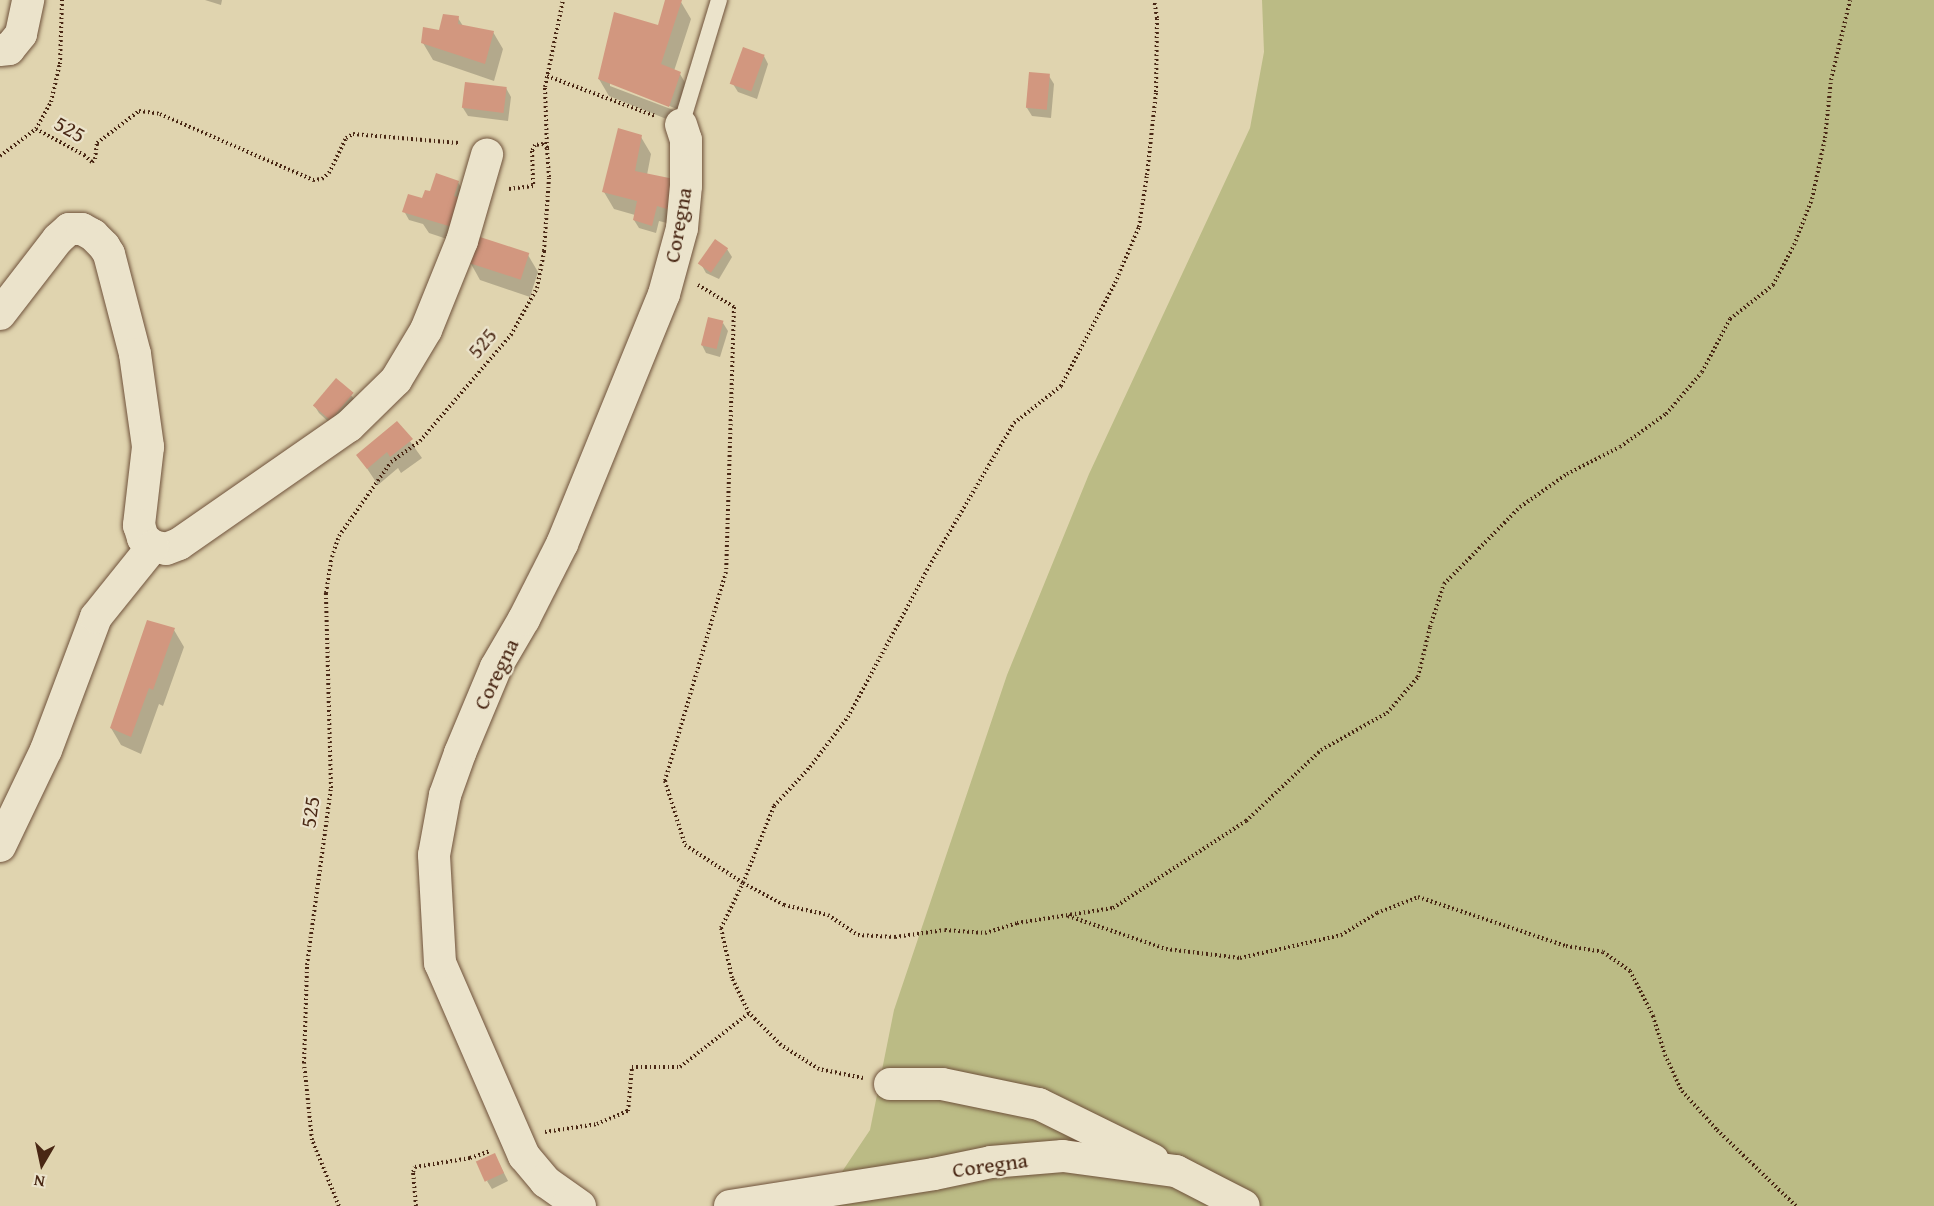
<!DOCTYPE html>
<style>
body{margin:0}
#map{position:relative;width:1934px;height:1206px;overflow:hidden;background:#e0d4af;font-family:"Gentium Book Plus",serif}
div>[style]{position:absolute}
.green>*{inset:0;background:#bbbb85}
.shadow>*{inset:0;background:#0003}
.building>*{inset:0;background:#d2977f;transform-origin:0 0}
.path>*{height:4px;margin-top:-2px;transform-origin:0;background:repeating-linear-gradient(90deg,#492714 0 1.5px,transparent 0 4.5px)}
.roads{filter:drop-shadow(0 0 2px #6f523b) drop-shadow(0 0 2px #6f523b)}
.lane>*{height:16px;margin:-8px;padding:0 8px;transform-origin:8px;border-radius:8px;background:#ebe3cb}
.street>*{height:32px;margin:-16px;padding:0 16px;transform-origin:16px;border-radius:16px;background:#ebe3cb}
span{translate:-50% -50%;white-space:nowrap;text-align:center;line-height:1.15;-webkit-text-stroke:4.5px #ebe3cb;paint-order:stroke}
.street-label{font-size:22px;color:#492714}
.north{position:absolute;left:12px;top:1134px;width:60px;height:60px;-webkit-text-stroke:4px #ebe3cb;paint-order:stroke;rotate:189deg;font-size:16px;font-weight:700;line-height:24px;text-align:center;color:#492714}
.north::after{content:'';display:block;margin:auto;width:21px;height:27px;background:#492714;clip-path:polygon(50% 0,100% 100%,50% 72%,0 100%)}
</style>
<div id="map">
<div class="green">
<div style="clip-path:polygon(1262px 0,1934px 0,1934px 1206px,819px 1206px,870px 1130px,894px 1010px,1007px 675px,1089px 474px,1250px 128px,1264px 52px)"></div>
</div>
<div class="shadow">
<div style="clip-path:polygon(205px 0,222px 0,221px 5px)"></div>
<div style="clip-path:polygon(evenodd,666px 0,681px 2px,691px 19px,674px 71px,680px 74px,690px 91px,679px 124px,609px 96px,599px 79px,659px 27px,666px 0,610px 82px,677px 109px,676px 111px,610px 86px,610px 82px)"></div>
<div style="clip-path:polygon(458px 18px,463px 26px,493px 32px,503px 49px,494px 81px,433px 60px,423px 43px)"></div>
<div style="clip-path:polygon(764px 56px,768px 64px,757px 99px,738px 92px,733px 84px)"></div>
<div style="clip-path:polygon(1049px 76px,1054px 84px,1051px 118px,1032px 116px,1027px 108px)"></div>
<div style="clip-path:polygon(506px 88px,511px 97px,508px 121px,468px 116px,463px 108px)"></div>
<div style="clip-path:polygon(641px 137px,651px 154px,647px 175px,679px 226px,659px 221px,656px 233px,639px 228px,634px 220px,635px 215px,614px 209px,604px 192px)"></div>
<div style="clip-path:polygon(458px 182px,468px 200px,462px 244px,429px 233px,423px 224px,409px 220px,404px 211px,431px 193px)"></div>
<div style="clip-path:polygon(727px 249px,732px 257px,719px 279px,706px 273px,701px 264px)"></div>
<div style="clip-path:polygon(528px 255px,538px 272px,530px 297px,480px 280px,470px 262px)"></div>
<div style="clip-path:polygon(723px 323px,728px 331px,720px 357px,706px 353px,702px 345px)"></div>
<div style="clip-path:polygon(337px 380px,358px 403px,335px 428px,319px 413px,314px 405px)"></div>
<div style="clip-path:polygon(397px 423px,422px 458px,401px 473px,398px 468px,378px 485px,358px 455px)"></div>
<div style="clip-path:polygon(174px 630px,184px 647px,163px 706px,159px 704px,141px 754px,121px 745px,111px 728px)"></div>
<div style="clip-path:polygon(499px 1163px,508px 1181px,492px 1189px,487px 1181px)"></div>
</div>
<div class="building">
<div style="clip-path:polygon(665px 0,682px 0,661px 64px,681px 72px,669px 107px,598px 79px,614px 12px,658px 25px)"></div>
<div style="clip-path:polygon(443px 14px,459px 16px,458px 24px,494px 31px,485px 64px,421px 43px,423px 27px,439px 30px)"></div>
<div style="left:743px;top:47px;width:23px;height:39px;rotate:20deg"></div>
<div style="left:1029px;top:72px;width:21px;height:36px;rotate:5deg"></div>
<div style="left:465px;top:82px;width:42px;height:26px;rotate:7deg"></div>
<div style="clip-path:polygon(618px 128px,642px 135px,635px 171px,674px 179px,670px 210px,657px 206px,652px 226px,633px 220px,637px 201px,602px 192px)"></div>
<div style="clip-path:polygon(436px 173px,459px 181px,454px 196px,461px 198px,452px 227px,402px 212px,408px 194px,422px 198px,425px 190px,430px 191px)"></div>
<div style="left:477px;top:236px;width:55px;height:28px;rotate:18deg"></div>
<div style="left:715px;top:239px;width:16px;height:30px;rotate:35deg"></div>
<div style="left:708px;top:317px;width:16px;height:29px;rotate:14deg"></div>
<div style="left:336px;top:378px;width:23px;height:36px;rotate:40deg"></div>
<div style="clip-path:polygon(397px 421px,413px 439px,390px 457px,387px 452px,367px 469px,356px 455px)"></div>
<div style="clip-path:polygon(147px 620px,175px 628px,153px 690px,149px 688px,131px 737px,110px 728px)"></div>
<div style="left:495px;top:1153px;width:22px;height:21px;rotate:66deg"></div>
</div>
<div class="path">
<div style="left:547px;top:76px;width:115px;rotate:20.3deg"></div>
<div style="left:36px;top:129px;width:55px;rotate:28.4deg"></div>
<div style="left:84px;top:155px;width:11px;rotate:41deg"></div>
<div style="left:92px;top:162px;width:4px;rotate:-45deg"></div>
<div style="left:95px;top:159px;width:16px;rotate:-83deg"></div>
<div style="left:97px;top:143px;width:53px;rotate:-37.3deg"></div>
<div style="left:139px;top:111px;width:9px;rotate:6deg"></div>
<div style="left:148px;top:112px;width:12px;rotate:9deg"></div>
<div style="left:160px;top:114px;width:167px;rotate:23.3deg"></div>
<div style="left:313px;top:180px;width:9px;rotate:-6deg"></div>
<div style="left:322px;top:179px;width:9px;rotate:-41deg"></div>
<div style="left:329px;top:173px;width:39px;rotate:-64deg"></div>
<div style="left:346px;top:138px;width:8px;rotate:-30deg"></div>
<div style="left:353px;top:134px;width:106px;rotate:4.9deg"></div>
<div style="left:547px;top:148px;width:61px;rotate:-91.9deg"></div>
<div style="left:545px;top:87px;width:89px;rotate:-78.3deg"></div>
<div style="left:0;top:156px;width:45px;rotate:-36.9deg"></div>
<div style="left:36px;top:129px;width:31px;rotate:-61deg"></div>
<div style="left:51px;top:102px;width:39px;rotate:-77deg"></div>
<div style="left:60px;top:64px;width:64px;rotate:-88.2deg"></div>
<div style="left:698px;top:285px;width:42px;rotate:31.4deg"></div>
<div style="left:734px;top:307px;width:265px;rotate:91.7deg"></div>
<div style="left:726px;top:572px;width:218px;rotate:106.3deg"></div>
<div style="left:665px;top:781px;width:67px;rotate:72.6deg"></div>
<div style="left:685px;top:845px;width:69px;rotate:33.2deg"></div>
<div style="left:743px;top:883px;width:47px;rotate:28.2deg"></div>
<div style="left:784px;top:905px;width:45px;rotate:12.8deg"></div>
<div style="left:828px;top:915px;width:36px;rotate:34deg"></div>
<div style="left:858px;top:935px;width:37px;rotate:3deg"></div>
<div style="left:895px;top:937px;width:50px;rotate:-8deg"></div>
<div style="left:945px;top:930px;width:40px;rotate:4.3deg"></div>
<div style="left:985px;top:933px;width:34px;rotate:-17deg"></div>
<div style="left:1017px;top:923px;width:97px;rotate:-8.9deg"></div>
<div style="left:1113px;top:908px;width:159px;rotate:-33.2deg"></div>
<div style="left:1246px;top:821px;width:103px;rotate:-43.4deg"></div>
<div style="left:1321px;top:750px;width:76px;rotate:-29.3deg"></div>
<div style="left:1387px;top:713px;width:48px;rotate:-49.3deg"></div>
<div style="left:1418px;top:677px;width:51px;rotate:-76.5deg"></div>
<div style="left:1430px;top:627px;width:45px;rotate:-72deg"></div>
<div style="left:1444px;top:584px;width:108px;rotate:-45.4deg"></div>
<div style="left:1520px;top:507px;width:57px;rotate:-35.1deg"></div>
<div style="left:1567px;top:474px;width:59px;rotate:-27deg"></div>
<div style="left:1620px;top:447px;width:57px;rotate:-35.7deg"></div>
<div style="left:1666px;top:414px;width:55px;rotate:-49.4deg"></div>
<div style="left:1702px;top:372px;width:60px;rotate:-62.2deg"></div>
<div style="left:1730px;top:319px;width:55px;rotate:-38.3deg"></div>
<div style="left:1773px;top:285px;width:45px;rotate:-62.3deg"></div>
<div style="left:1794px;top:245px;width:49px;rotate:-68.6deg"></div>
<div style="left:1812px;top:199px;width:62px;rotate:-78deg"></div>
<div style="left:1825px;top:138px;width:58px;rotate:-84.1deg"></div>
<div style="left:1831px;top:80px;width:82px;rotate:-76.6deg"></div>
<div style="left:1068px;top:916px;width:103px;rotate:18.6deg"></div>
<div style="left:1166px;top:949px;width:75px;rotate:6.9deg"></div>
<div style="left:1240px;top:958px;width:104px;rotate:-12.8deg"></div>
<div style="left:1341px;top:935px;width:42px;rotate:-31.4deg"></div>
<div style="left:1377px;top:913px;width:44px;rotate:-21.3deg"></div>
<div style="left:1418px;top:897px;width:156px;rotate:18.3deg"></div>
<div style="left:1566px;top:946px;width:37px;rotate:9deg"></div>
<div style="left:1603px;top:952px;width:33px;rotate:35deg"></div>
<div style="left:1630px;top:971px;width:51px;rotate:62.9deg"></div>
<div style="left:1653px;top:1016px;width:41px;rotate:72.9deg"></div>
<div style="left:1665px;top:1055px;width:40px;rotate:65deg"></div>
<div style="left:1682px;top:1091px;width:52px;rotate:48.1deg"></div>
<div style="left:1717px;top:1130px;width:110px;rotate:43.9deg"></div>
<div style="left:863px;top:1078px;width:45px;rotate:-168.4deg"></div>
<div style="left:819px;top:1069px;width:45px;rotate:-147.7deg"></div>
<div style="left:781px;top:1045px;width:45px;rotate:-135deg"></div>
<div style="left:749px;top:1013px;width:39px;rotate:-116deg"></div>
<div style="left:732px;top:978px;width:51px;rotate:-102.4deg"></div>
<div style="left:721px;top:928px;width:50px;rotate:-63.9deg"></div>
<div style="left:743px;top:883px;width:83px;rotate:-68.1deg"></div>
<div style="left:774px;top:806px;width:53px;rotate:-47.3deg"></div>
<div style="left:810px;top:767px;width:63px;rotate:-52.8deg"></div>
<div style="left:848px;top:717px;width:167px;rotate:-61.7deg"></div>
<div style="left:927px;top:570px;width:171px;rotate:-59.4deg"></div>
<div style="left:1014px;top:423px;width:60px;rotate:-38.2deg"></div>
<div style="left:1061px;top:386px;width:116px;rotate:-62.3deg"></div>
<div style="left:1115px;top:283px;width:61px;rotate:-66.8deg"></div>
<div style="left:1139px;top:227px;width:53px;rotate:-81.3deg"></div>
<div style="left:1147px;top:175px;width:83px;rotate:-83.8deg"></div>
<div style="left:1156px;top:92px;width:74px;rotate:-89.2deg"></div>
<div style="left:1157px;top:18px;width:18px;rotate:-99deg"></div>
<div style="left:545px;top:1132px;width:53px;rotate:-8.7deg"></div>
<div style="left:597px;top:1124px;width:34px;rotate:-23deg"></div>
<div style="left:628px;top:1111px;width:44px;rotate:-84.8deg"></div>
<div style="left:632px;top:1067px;width:48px"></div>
<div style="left:680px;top:1067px;width:88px;rotate:-38deg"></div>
<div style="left:339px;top:1206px;width:71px;rotate:-112.2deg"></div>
<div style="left:312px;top:1140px;width:77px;rotate:-95.9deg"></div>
<div style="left:304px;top:1063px;width:98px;rotate:-88.2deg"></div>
<div style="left:307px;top:965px;width:179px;rotate:-82.3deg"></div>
<div style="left:331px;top:788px;width:195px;rotate:-91.5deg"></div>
<div style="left:326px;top:593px;width:36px;rotate:-81deg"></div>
<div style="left:332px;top:557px;width:22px;rotate:-72deg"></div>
<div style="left:339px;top:536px;width:90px;rotate:-54.9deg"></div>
<div style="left:391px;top:462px;width:36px;rotate:-36deg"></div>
<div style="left:420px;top:441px;width:140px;rotate:-49.4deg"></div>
<div style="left:511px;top:335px;width:54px;rotate:-61deg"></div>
<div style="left:537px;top:288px;width:38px;rotate:-79deg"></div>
<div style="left:544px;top:251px;width:74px;rotate:-86.1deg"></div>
<div style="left:549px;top:177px;width:29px;rotate:-94deg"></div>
<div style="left:547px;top:148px;width:6px;rotate:-135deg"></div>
<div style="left:543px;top:144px;width:8px;rotate:173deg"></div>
<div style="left:535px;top:145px;width:7px;rotate:117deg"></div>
<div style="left:532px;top:151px;width:35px;rotate:88deg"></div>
<div style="left:533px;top:186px;width:25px;rotate:173deg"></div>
<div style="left:416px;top:1206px;width:34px;rotate:-95deg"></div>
<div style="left:413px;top:1172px;width:5px;rotate:-68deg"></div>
<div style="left:415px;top:1167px;width:56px;rotate:-9.3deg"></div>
<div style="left:470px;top:1158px;width:21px;rotate:-19deg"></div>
</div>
<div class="roads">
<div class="lane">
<div style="left:681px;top:125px;width:131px;rotate:-73.1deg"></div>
</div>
<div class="street">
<div style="left:0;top:50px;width:9px;rotate:-6deg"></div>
<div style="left:9px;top:49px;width:19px;rotate:-51deg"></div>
<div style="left:21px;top:34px;width:35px;rotate:-78deg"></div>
<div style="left:0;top:314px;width:95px;rotate:-52.3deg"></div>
<div style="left:58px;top:239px;width:15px;rotate:-42deg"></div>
<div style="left:69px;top:229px;width:13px"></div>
<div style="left:82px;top:229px;width:13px;rotate:29deg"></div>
<div style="left:93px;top:235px;width:16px;rotate:45deg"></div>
<div style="left:104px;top:246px;width:9px;rotate:58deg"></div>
<div style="left:109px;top:254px;width:103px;rotate:75.4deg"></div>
<div style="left:135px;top:354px;width:94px;rotate:82deg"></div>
<div style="left:148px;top:447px;width:79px;rotate:96.6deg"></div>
<div style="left:139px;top:525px;width:14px;rotate:73deg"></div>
<div style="left:143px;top:538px;width:13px;rotate:39deg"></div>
<div style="left:153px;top:546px;width:13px;rotate:13deg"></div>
<div style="left:166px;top:549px;width:14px;rotate:-21deg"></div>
<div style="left:179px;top:544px;width:207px;rotate:-34.8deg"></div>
<div style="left:349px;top:426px;width:66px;rotate:-44.4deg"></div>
<div style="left:396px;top:380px;width:58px;rotate:-59deg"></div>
<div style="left:426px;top:330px;width:96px;rotate:-68deg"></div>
<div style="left:462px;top:241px;width:90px;rotate:-73.8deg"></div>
<div style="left:0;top:846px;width:106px;rotate:-64.4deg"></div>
<div style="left:46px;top:750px;width:142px;rotate:-69.4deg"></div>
<div style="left:96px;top:617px;width:91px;rotate:-51.2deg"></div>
<div style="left:890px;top:1084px;width:52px"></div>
<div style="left:942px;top:1084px;width:99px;rotate:11.7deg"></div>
<div style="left:1039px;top:1104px;width:127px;rotate:26.2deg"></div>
<div style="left:580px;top:1206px;width:42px;rotate:-144.8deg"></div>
<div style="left:546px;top:1182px;width:34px;rotate:-130deg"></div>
<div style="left:524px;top:1156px;width:210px;rotate:-113.5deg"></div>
<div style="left:440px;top:963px;width:108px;rotate:-93.2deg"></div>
<div style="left:434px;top:855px;width:61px;rotate:-79.6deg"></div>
<div style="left:445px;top:795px;width:45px;rotate:-70.3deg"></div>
<div style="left:460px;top:753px;width:93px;rotate:-67.3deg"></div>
<div style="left:496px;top:667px;width:56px;rotate:-59.7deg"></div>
<div style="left:524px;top:619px;width:84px;rotate:-63.1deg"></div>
<div style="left:562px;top:544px;width:270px;rotate:-67.8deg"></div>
<div style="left:664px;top:294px;width:68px;rotate:-74.7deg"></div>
<div style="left:682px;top:228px;width:42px;rotate:-84.6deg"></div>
<div style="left:686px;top:186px;width:46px;rotate:-90deg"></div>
<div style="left:686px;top:140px;width:16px;rotate:-108deg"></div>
<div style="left:730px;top:1206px;width:206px;rotate:-8.9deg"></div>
<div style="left:934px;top:1174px;width:58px;rotate:-11.9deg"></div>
<div style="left:991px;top:1162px;width:72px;rotate:-4.8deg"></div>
<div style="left:1063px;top:1156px;width:114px;rotate:7.6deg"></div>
<div style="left:1176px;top:1171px;width:76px;rotate:27.2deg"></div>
</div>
</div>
<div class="street-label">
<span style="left:70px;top:129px;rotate:29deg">525</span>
<span style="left:678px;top:225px;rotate:-80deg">Coregna</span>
<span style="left:482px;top:343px;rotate:-50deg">525</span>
<span style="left:496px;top:674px;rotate:-64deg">Coregna</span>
<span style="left:310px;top:812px;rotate:-82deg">525</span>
<span style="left:990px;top:1165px;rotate:-8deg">Coregna</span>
</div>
<div class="north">N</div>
</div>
